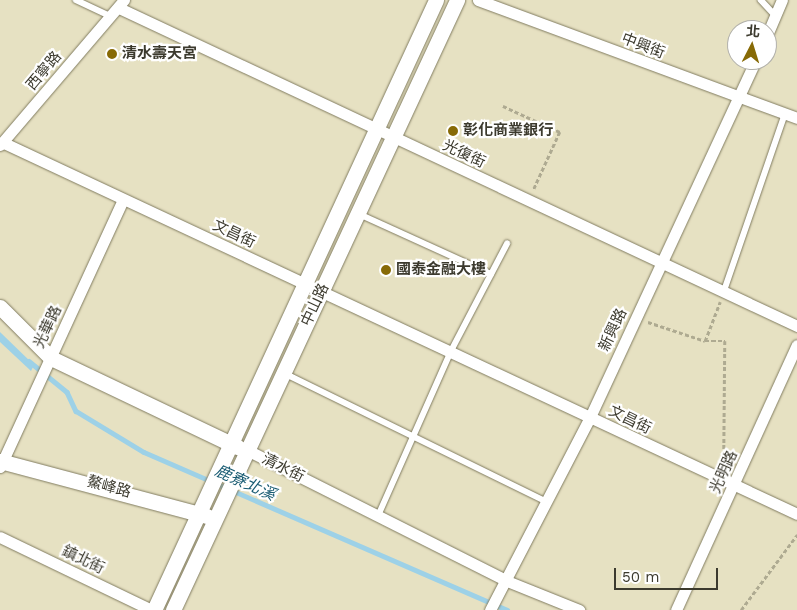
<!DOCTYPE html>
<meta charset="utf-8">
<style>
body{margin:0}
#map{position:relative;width:797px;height:610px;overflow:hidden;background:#e6e1c2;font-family:"Work Sans","Noto Sans TC",sans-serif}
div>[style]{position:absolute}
.water>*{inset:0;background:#9dd1e7}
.stream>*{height:4.5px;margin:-2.25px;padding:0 2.25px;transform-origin:2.25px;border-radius:2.25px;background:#9dd1e7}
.path>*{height:2.5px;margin-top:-1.25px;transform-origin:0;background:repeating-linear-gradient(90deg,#aeaa91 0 4px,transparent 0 6.5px)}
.roads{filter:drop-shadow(0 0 1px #817c60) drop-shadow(0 0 1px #817c60)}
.service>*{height:5.5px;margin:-2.75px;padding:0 2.75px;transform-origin:2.75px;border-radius:2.75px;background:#fff}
.minor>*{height:11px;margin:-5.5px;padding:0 5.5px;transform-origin:5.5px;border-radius:5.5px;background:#fff}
.tertiary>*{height:15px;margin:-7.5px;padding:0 7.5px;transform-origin:7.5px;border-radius:7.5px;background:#fff}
.dots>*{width:14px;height:14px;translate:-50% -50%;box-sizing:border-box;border:2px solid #fff;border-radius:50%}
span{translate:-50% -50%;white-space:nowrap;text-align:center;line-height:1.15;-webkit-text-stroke:4.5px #fff;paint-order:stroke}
.street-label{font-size:15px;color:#3c3a2e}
.poi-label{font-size:15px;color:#3c3a2e;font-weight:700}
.left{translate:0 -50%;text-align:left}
.water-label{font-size:16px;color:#185b72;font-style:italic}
.north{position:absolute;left:727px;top:20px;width:50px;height:50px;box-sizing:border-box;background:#fff;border:1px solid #b1b0ab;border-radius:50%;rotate:5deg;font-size:14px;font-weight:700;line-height:20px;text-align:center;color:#3c3a2e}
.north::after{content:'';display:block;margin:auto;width:18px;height:22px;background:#876a06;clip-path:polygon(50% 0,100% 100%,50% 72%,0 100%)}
.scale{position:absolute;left:614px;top:568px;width:104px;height:22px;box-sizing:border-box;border:2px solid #3c3a2e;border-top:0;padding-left:6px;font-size:15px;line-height:18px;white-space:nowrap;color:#3c3a2e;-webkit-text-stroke:4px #fff;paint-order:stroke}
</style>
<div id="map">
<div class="water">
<div style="clip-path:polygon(0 332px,34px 365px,31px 371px,0 342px)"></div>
</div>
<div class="stream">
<div style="left:29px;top:361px;width:49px;rotate:39.2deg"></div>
<div style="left:67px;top:392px;width:21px;rotate:65deg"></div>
<div style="left:76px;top:411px;width:79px;rotate:31.1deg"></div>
<div style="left:144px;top:452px;width:396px;rotate:23.5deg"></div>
</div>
<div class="path">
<div style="left:503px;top:106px;width:63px;rotate:24.5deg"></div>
<div style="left:560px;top:132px;width:63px;rotate:114.5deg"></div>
<div style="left:648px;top:322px;width:60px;rotate:18.4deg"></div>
<div style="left:705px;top:341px;width:20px"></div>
<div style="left:725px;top:341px;width:126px;rotate:90.5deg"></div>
<div style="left:705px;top:341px;width:42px;rotate:-69deg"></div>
<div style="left:741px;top:610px;width:94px;rotate:-53.3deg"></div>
</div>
<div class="roads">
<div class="service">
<div style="left:76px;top:0;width:38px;rotate:25deg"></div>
<div style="left:761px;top:0;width:21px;rotate:47deg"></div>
<div style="left:359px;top:214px;width:145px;rotate:24.4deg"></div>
<div style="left:724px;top:291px;width:187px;rotate:-71deg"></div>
<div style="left:284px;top:373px;width:293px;rotate:26.1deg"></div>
<div style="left:378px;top:516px;width:180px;rotate:-66.1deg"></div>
<div style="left:451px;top:351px;width:121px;rotate:-62.4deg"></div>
</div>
<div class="minor">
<div style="left:478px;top:0;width:340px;rotate:20.3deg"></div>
<div style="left:119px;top:8px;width:749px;rotate:25.13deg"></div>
<div style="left:767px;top:35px;width:38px;rotate:-67deg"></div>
<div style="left:4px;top:143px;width:875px;rotate:25.07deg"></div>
<div style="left:0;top:145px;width:191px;rotate:-49.5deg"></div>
<div style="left:247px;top:450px;width:291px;rotate:26.7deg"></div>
<div style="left:507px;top:581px;width:78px;rotate:21.9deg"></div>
<div style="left:0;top:467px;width:294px;rotate:-65.3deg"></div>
<div style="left:0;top:537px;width:169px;rotate:25.7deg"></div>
<div style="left:490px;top:610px;width:217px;rotate:-62.6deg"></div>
<div style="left:590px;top:417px;width:394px;rotate:-65.1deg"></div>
<div style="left:676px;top:610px;width:291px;rotate:-65.5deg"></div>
</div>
<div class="tertiary">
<div style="left:0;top:307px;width:72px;rotate:45deg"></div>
<div style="left:51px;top:358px;width:207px;rotate:25.5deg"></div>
<div style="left:0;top:461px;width:214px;rotate:14.9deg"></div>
<div style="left:154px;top:610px;width:672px;rotate:-65.19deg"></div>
<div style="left:173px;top:610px;width:673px;rotate:-65.03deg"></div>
</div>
</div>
<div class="dots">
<div style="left:112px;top:54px;background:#876a06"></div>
<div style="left:453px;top:131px;background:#876a06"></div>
<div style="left:386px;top:270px;background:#876a06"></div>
</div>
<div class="street-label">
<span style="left:643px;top:46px;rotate:21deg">中興街</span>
<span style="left:44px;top:71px;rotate:-50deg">西寧路</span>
<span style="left:464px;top:154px;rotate:25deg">光復街</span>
<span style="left:234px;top:234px;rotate:25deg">文昌街</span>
<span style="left:315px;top:305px;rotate:-65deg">中山路</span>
<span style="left:48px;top:327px;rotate:-65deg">光華路</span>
<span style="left:613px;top:330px;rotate:-65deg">新興路</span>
<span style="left:630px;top:420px;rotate:26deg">文昌街</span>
<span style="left:283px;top:468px;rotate:27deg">清水街</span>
<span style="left:724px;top:472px;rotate:-66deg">光明路</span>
<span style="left:109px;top:487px;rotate:15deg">鰲峰路</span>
<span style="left:83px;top:560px;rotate:26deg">鎮北街</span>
</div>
<div class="poi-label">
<span class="left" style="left:122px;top:54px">清水壽天宮</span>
<span class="left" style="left:463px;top:131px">彰化商業銀行</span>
<span class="left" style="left:396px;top:270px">國泰金融大樓</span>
</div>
<div class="water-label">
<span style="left:245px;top:483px;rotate:24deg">鹿寮北溪</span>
</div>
<div class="north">北</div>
<div class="scale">50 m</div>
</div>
